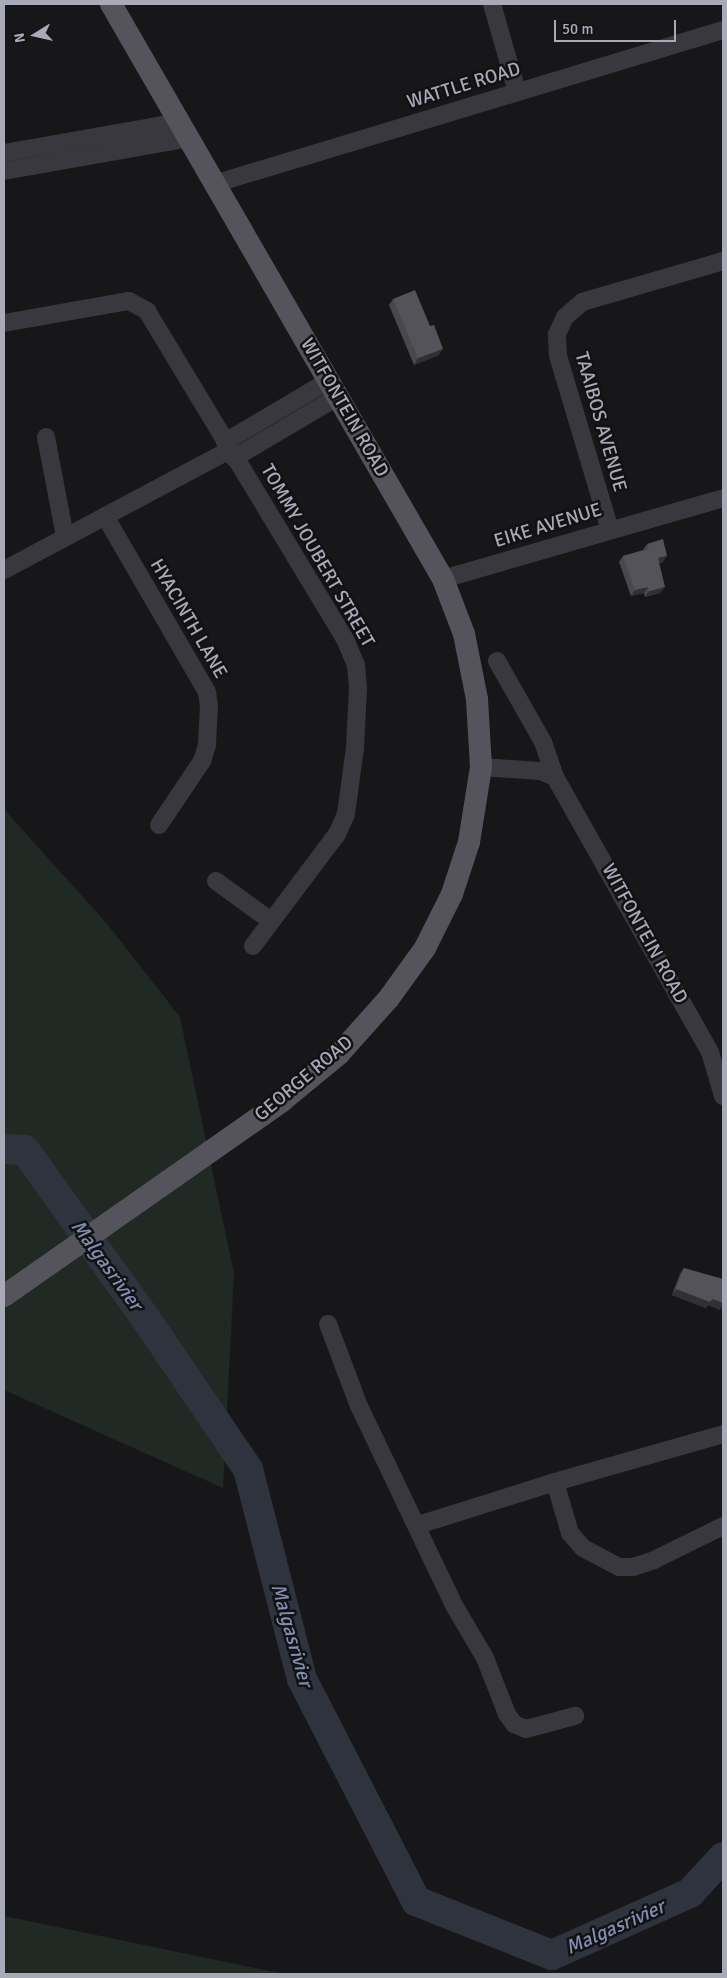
<!DOCTYPE html>
<style>
body{margin:0}
#map{position:relative;width:727px;height:1978px;overflow:hidden;background:#171719;font-family:Signika,sans-serif}
div>[style]{position:absolute}
.green>*{inset:0;background:#212924}
.river>*{height:30px;margin:-15px;padding:0 15px;transform-origin:15px;border-radius:15px;background:#2f333e}
.minor>*{height:18px;margin:-9px;padding:0 9px;transform-origin:9px;border-radius:9px;background:#39383e}
.major>*{height:22px;margin:-11px;padding:0 11px;transform-origin:11px;border-radius:11px;background:#55545d}
.wall>*{inset:0;background:#49484e}
.shaded-wall>*{inset:0;background:#313034}
.building>*{inset:0;background:#545359}
span{translate:-50% -50%;white-space:nowrap;text-align:center;line-height:1.15;-webkit-text-stroke:5px #121214;paint-order:stroke}
.street-label{font-size:19px;color:#a9aab8}
.water-label{font-size:20px;color:#828db2;font-style:italic}
.frame{position:absolute;inset:0;border:5px solid #a9aab8;pointer-events:none}
.north{position:absolute;left:10px;top:10px;width:50px;height:50px;-webkit-text-stroke:4px #121214;paint-order:stroke;rotate:260deg;font-size:14px;font-weight:700;line-height:20px;text-align:center;color:#a9aab8}
.north::after{content:'';display:block;margin:auto;width:18px;height:22px;background:#a9aab8;clip-path:polygon(50% 0,100% 100%,50% 72%,0 100%)}
.scale{position:absolute;left:554px;top:20px;width:122px;height:22px;box-sizing:border-box;border:2px solid #a9aab8;border-top:0;padding-left:6px;font-size:15px;line-height:18px;white-space:nowrap;color:#a9aab8;-webkit-text-stroke:4px #121214;paint-order:stroke}
</style>
<div id="map">
<div class="green">
<div style="clip-path:polygon(4px 809px,108px 925px,180px 1017px,234px 1274px,223px 1488px,4px 1390px)"></div>
<div style="clip-path:polygon(4px 1916px,279px 1973px,284px 1974px,4px 1974px)"></div>
</div>
<div class="river">
<div style="left:4px;top:1149px;width:21px;rotate:3deg"></div>
<div style="left:25px;top:1150px;width:208px;rotate:54.4deg"></div>
<div style="left:146px;top:1319px;width:181px;rotate:55.8deg"></div>
<div style="left:248px;top:1469px;width:217px;rotate:75.6deg"></div>
<div style="left:302px;top:1679px;width:250px;rotate:62.8deg"></div>
<div style="left:416px;top:1901px;width:146px;rotate:21.7deg"></div>
<div style="left:552px;top:1955px;width:151px;rotate:-24.2deg"></div>
<div style="left:690px;top:1893px;width:49px;rotate:-47.5deg"></div>
</div>
<div class="minor">
<div style="left:492px;top:4px;width:91px;rotate:74deg"></div>
<div style="left:4px;top:153px;width:178px;rotate:-10deg"></div>
<div style="left:4px;top:171px;width:188px;rotate:-10.1deg"></div>
<div style="left:217px;top:183px;width:529px;rotate:-16.82deg"></div>
<div style="left:4px;top:323px;width:127px;rotate:-10deg"></div>
<div style="left:129px;top:301px;width:21px;rotate:29deg"></div>
<div style="left:147px;top:311px;width:383px;rotate:58.9deg"></div>
<div style="left:345px;top:639px;width:28px;rotate:67deg"></div>
<div style="left:356px;top:665px;width:23px;rotate:85deg"></div>
<div style="left:358px;top:688px;width:60px;rotate:92.9deg"></div>
<div style="left:355px;top:748px;width:67px;rotate:97.8deg"></div>
<div style="left:346px;top:814px;width:22px;rotate:114deg"></div>
<div style="left:337px;top:834px;width:140px;rotate:126.9deg"></div>
<div style="left:46px;top:437px;width:102px;rotate:79.2deg"></div>
<div style="left:225px;top:442px;width:120px;rotate:-30.6deg"></div>
<div style="left:234px;top:458px;width:120px;rotate:-30.6deg"></div>
<div style="left:105px;top:516px;width:203px;rotate:59.9deg"></div>
<div style="left:207px;top:692px;width:14px;rotate:82deg"></div>
<div style="left:209px;top:706px;width:39px;rotate:93deg"></div>
<div style="left:207px;top:745px;width:17px;rotate:107deg"></div>
<div style="left:202px;top:761px;width:77px;rotate:123.9deg"></div>
<div style="left:610px;top:530px;width:182px;rotate:-106.6deg"></div>
<div style="left:558px;top:356px;width:22px;rotate:-93deg"></div>
<div style="left:557px;top:334px;width:19px;rotate:-65deg"></div>
<div style="left:565px;top:317px;width:23px;rotate:-41deg"></div>
<div style="left:582px;top:302px;width:147px;rotate:-16.2deg"></div>
<div style="left:4px;top:570px;width:256px;rotate:-28deg"></div>
<div style="left:443px;top:579px;width:291px;rotate:-16.1deg"></div>
<div style="left:497px;top:661px;width:93px;rotate:60.4deg"></div>
<div style="left:543px;top:742px;width:37px;rotate:71deg"></div>
<div style="left:481px;top:767px;width:59px;rotate:3.9deg"></div>
<div style="left:540px;top:771px;width:16px;rotate:22deg"></div>
<div style="left:555px;top:777px;width:316px;rotate:60.6deg"></div>
<div style="left:710px;top:1052px;width:46px;rotate:73.5deg"></div>
<div style="left:216px;top:881px;width:68px;rotate:36deg"></div>
<div style="left:328px;top:1324px;width:88px;rotate:69.3deg"></div>
<div style="left:359px;top:1406px;width:223px;rotate:64.5deg"></div>
<div style="left:455px;top:1607px;width:59px;rotate:59.5deg"></div>
<div style="left:485px;top:1658px;width:60px;rotate:68.6deg"></div>
<div style="left:507px;top:1714px;width:12px;rotate:55deg"></div>
<div style="left:514px;top:1724px;width:13px;rotate:23deg"></div>
<div style="left:526px;top:1729px;width:51px;rotate:-14.9deg"></div>
<div style="left:555px;top:1482px;width:175px;rotate:-15.9deg"></div>
<div style="left:418px;top:1525px;width:144px;rotate:-17.4deg"></div>
<div style="left:555px;top:1482px;width:53px;rotate:73.6deg"></div>
<div style="left:570px;top:1533px;width:20px;rotate:49deg"></div>
<div style="left:583px;top:1548px;width:41px;rotate:27.8deg"></div>
<div style="left:619px;top:1567px;width:14px"></div>
<div style="left:633px;top:1567px;width:22px;rotate:-18deg"></div>
<div style="left:654px;top:1560px;width:77px;rotate:-26.2deg"></div>
</div>
<div class="major">
<div style="left:4px;top:1296px;width:340px;rotate:-35deg"></div>
<div style="left:282px;top:1101px;width:74px;rotate:-39.5deg"></div>
<div style="left:339px;top:1054px;width:75px;rotate:-48.2deg"></div>
<div style="left:389px;top:998px;width:62px;rotate:-54.2deg"></div>
<div style="left:425px;top:948px;width:60px;rotate:-63.4deg"></div>
<div style="left:452px;top:894px;width:55px;rotate:-71.9deg"></div>
<div style="left:469px;top:842px;width:76px;rotate:-80.9deg"></div>
<div style="left:481px;top:767px;width:68px;rotate:-93.4deg"></div>
<div style="left:477px;top:699px;width:66px;rotate:-101.3deg"></div>
<div style="left:464px;top:634px;width:59px;rotate:-110.9deg"></div>
<div style="left:443px;top:579px;width:664px;rotate:-120deg"></div>
</div>
<div class="wall">
<div style="clip-path:polygon(393px 299px,439px 355px,414px 365px,389px 305px)"></div>
<div style="clip-path:polygon(647px 544px,663px 562px,659px 563px,660px 593px,645px 597px,644px 593px,631px 596px,619px 562px,623px 556px,643px 550px)"></div>
<div style="clip-path:polygon(684px 1268px,720px 1310px,708px 1305px,706px 1308px,672px 1295px,680px 1274px)"></div>
</div>
<div class="shaded-wall">
<div style="clip-path:polygon(443px 349px,439px 355px,414px 365px,418px 358px)"></div>
<div style="clip-path:polygon(667px 556px,663px 562px,654px 564px,658px 558px)"></div>
<div style="clip-path:polygon(648px 587px,644px 593px,631px 596px,635px 590px)"></div>
<div style="clip-path:polygon(665px 587px,660px 593px,645px 597px,649px 591px)"></div>
<div style="clip-path:polygon(676px 1289px,712px 1299px,723px 1303px,723px 1305px,720px 1310px,708px 1305px,706px 1308px,672px 1295px)"></div>
</div>
<div class="building">
<div style="clip-path:polygon(415px 290px,430px 326px,434px 325px,443px 349px,418px 358px,393px 299px)"></div>
<div style="clip-path:polygon(663px 539px,667px 556px,658px 558px,665px 587px,649px 591px,648px 587px,635px 590px,623px 556px,649px 549px,647px 544px)"></div>
<div style="clip-path:polygon(684px 1268px,723px 1279px,723px 1303px,712px 1299px,710px 1302px,676px 1289px)"></div>
</div>
<div class="street-label">
<span style="left:464px;top:86px;rotate:-17deg">WATTLE ROAD</span>
<span style="left:344px;top:408px;rotate:60deg">WITFONTEIN ROAD</span>
<span style="left:600px;top:422px;rotate:74deg">TAAIBOS AVENUE</span>
<span style="left:548px;top:526px;rotate:-17deg">EIKE AVENUE</span>
<span style="left:317px;top:556px;rotate:60deg">TOMMY JOUBERT STREET</span>
<span style="left:188px;top:619px;rotate:60deg">HYACINTH LANE</span>
<span style="left:644px;top:934px;rotate:61deg">WITFONTEIN ROAD</span>
<span style="left:304px;top:1079px;rotate:-40deg">GEORGE ROAD</span>
</div>
<div class="water-label">
<span style="left:107px;top:1265px;rotate:54deg">Malgasrivier</span>
<span style="left:292px;top:1635px;rotate:74deg">Malgasrivier</span>
<span style="left:615px;top:1927px;rotate:-24deg">Malgasrivier</span>
</div>
<div class="frame"></div>
<div class="north">N</div>
<div class="scale">50 m</div>
</div>
